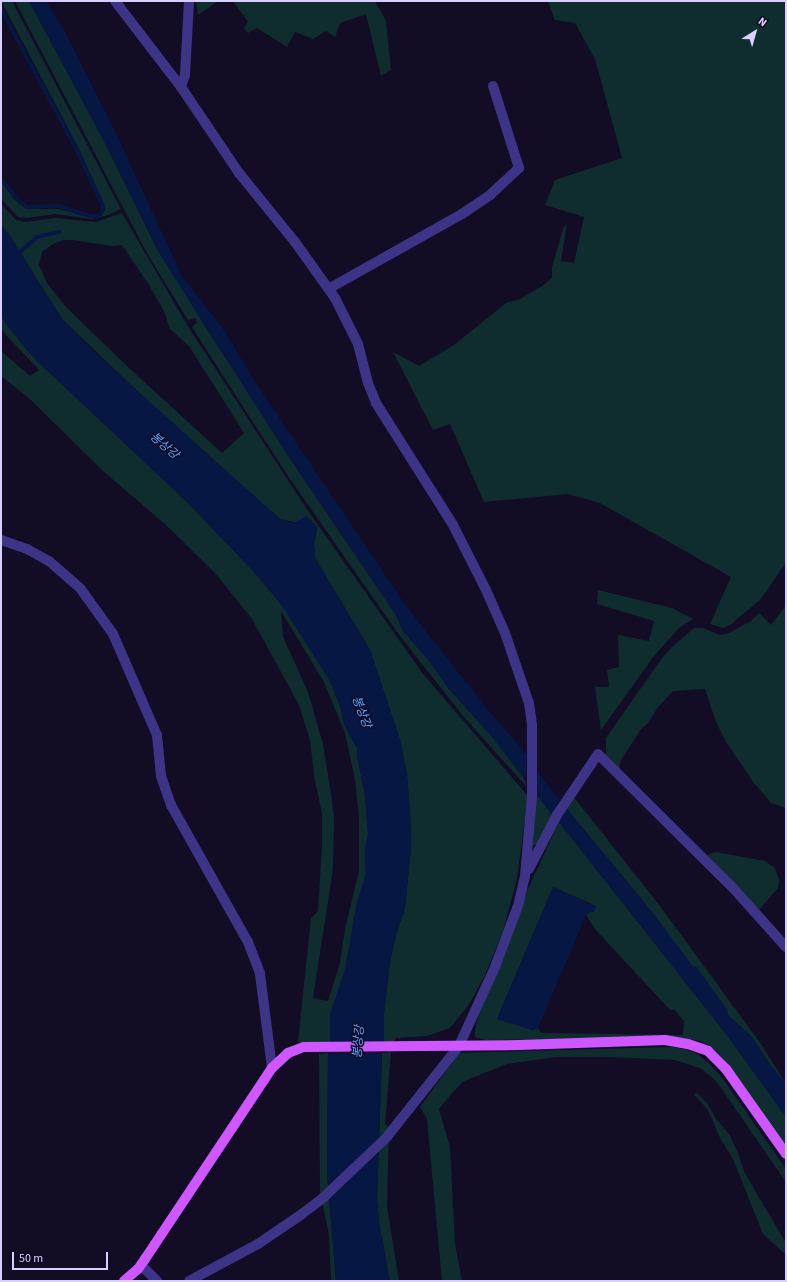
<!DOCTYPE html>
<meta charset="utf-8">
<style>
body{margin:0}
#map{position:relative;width:787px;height:1282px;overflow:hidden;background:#130c25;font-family:"Source Sans 3","Noto Sans KR",sans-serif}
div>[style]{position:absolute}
.green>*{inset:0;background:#0f2d2f}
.water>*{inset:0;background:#061744}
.stream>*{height:4px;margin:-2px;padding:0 2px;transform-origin:2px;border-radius:2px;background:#061744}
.canal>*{height:13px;margin:-6.5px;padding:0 6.5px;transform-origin:6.5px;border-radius:6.5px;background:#061744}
.minor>*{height:10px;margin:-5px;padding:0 5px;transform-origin:5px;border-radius:5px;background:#3e3487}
.major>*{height:10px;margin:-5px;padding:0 5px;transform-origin:5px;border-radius:5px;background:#cf57ff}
span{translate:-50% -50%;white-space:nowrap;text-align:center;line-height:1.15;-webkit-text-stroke:3px #130c25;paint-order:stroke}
.water-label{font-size:12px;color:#5ea6ff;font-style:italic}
.frame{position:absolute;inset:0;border:2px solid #dad0ff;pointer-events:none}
.north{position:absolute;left:735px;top:12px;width:40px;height:40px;-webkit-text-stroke:3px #130c25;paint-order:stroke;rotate:37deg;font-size:11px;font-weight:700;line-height:16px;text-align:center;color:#dad0ff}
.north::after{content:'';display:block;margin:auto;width:14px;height:18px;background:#dad0ff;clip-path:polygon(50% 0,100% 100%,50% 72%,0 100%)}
.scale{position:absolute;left:12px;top:1252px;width:96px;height:18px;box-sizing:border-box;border:2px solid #dad0ff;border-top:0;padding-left:5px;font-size:12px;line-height:14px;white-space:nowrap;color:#dad0ff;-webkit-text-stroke:3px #130c25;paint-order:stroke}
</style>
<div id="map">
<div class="green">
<div style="clip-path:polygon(1px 1px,12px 1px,121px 209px,108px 215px,92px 219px,55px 214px,26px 218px,18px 217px,1px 199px,1px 182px,16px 201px,26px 209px,59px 209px,91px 218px,100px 216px,105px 210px,104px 204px,79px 149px)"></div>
<div style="clip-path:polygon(15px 1px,29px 1px,104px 141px,157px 249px,287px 454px,396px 615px,403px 631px,430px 662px,448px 688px,494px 739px,525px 780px,526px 786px,464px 717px,400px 636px,290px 479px,225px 379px,192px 327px,197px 322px,195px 318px,188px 320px,149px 257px)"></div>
<div style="clip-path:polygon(196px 1px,218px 1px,198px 15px)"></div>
<div style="clip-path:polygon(233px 1px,375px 1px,386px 21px,391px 70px,381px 76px,366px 14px,340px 23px,335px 37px,326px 31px,313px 39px,295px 32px,287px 47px,257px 28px,248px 33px,244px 28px,248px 22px)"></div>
<div style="clip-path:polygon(548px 1px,786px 1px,786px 563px,760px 600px,730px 625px,723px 628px,710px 624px,731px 577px,600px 503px,568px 494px,484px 502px,450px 424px,433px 430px,393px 352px,419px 366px,454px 345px,506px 303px,520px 299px,542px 286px,552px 278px,552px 267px,563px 229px,567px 223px,561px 261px,574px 263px,584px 217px,545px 205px,555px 180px,622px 158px,595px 59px,575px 23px,555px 20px)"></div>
<div style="clip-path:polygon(evenodd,1px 204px,16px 220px,26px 222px,55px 218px,96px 222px,122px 213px,187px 325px,306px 508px,423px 674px,528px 796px,517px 879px,503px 931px,485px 975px,470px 1003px,450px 1028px,427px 1036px,396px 1038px,394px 1042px,384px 1041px,384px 1012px,390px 962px,396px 934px,405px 908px,407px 888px,411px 847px,410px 812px,407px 775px,401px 743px,370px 650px,315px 558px,314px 544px,317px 527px,280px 519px,159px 412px,62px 319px,10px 236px,1px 225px,1px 204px,63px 240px,73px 240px,112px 246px,122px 245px,149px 285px,164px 311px,170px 329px,189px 346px,244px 433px,222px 453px,130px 369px,66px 307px,47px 283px,39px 265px,42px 252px,53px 244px,63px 240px)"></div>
<div style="clip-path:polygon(evenodd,1px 315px,6px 324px,34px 358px,187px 502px,255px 573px,281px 604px,329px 679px,340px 706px,345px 727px,357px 748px,357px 756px,365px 795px,368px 834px,365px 851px,366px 874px,357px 903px,345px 970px,330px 1015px,330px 1042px,298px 1042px,311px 918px,318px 911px,322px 845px,322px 813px,315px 781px,310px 740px,299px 705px,252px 619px,215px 573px,165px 524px,104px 472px,30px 399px,1px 376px,1px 351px,30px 376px,39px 370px,6px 335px,1px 328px,1px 315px,281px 611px,324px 682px,345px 733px,355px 780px,359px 816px,359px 871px,345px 929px,340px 963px,328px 1001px,313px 998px,333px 869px,334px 817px,331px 794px,323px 744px,308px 692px,283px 637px,281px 611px)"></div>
<div style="clip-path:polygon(598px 590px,672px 608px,693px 619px,679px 628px,654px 656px,601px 730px,595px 687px,609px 687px,607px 670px,619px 667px,618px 635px,649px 641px,654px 621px,597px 604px)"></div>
<div style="clip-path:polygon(786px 605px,786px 808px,771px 803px,754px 783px,726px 742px,716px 722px,705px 689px,673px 691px,658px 707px,648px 723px,641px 729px,621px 760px,619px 770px,606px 755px,606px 738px,662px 658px,672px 647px,694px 628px,703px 628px,720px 635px,727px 634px,751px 621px,759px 613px,771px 625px)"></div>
<div style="clip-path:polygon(534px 792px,552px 814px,537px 844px,533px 846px)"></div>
<div style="clip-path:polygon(573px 796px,660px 906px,761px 1044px,786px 1084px,771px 1066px,752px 1037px,718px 1006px,703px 989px,700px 981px,640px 897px,566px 808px)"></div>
<div style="clip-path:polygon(evenodd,559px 822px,726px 1034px,785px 1115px,786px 1146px,722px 1057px,712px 1047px,701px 1041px,674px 1037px,486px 1040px,475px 1037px,475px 1029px,478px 1018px,528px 889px,559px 822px,553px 887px,596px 906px,586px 915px,595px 929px,670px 1010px,675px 1010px,684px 1022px,683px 1035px,541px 1033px,538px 1028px,533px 1030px,497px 1019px,553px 887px)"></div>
<div style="clip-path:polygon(716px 852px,765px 861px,775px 868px,779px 880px,778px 888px,759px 910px,707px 855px)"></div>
<div style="clip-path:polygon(672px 1047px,688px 1050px,700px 1056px,710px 1064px,723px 1079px,786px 1169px,786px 1182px,719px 1085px,713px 1078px,700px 1068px,675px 1060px,611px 1057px,556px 1057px,507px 1064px,464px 1081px,452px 1093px,439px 1109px,450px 1147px,455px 1244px,462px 1281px,442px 1281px,427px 1119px,420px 1107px,459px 1053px)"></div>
<div style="clip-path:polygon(391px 1052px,385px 1124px,389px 1127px,387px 1206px,399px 1281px,390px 1281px,379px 1223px,377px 1199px,382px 1053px)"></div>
<div style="clip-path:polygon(328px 1053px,327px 1174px,336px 1281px,331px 1281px,329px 1235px,320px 1192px,319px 1054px)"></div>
<div style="clip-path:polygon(697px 1093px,707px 1103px,716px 1119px,725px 1129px,730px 1136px,738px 1153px,744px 1172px,786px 1243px,786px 1255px,763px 1234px,733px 1159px,720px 1138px,708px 1110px,694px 1094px)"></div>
</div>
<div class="water">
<div style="clip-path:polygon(29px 1px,46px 1px,65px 32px,114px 129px,182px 276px,226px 333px,252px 377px,406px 606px,488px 710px,527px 755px,525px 780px,494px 739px,448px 688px,430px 662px,403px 631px,396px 615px,287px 454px,206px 328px,157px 249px,104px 141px)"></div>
<div style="clip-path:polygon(1px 225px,10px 236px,62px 319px,91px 349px,280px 519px,293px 523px,307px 516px,317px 527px,314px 544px,315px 558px,370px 650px,401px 743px,407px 775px,410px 812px,411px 847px,407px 888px,405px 908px,396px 934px,390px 962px,384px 1012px,384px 1041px,330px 1042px,330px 1015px,345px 970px,357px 903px,366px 874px,365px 851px,368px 834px,365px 795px,357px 756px,357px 748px,345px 727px,340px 706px,329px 679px,281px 604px,255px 573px,187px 502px,34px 358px,6px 324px,1px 315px)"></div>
<div style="clip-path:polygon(537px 771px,560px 800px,552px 814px,534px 792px)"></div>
<div style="clip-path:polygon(566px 808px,653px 913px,697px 972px,703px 989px,718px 1006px,752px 1037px,771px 1066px,786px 1084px,786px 1117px,726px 1034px,559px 822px)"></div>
<div style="clip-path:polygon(553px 887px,596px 907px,594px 912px,590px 912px,586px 915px,538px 1028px,533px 1030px,497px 1019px)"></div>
<div style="clip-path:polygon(382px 1053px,377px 1199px,379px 1223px,390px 1281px,336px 1281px,327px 1174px,328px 1054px)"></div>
</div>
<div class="stream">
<div style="left:1px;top:9px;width:160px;rotate:61.7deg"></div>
<div style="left:77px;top:150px;width:60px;rotate:65.2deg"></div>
<div style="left:102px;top:204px;width:6px;rotate:81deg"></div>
<div style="left:103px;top:210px;width:7px;rotate:124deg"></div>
<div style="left:99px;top:216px;width:8px;rotate:180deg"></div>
<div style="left:91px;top:216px;width:34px;rotate:-163deg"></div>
<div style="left:59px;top:206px;width:32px;rotate:178deg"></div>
<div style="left:27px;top:207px;width:11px;rotate:-142deg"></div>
<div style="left:18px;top:200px;width:27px;rotate:-129deg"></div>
<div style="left:20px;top:252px;width:23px;rotate:-41deg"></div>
<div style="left:37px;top:237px;width:23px;rotate:-13deg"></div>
</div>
<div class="canal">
<div style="left:692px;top:972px;width:49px;rotate:54.1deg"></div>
</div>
<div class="minor">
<div style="left:115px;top:1px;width:108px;rotate:52.5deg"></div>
<div style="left:181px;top:87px;width:104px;rotate:56deg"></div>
<div style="left:239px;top:173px;width:89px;rotate:50.9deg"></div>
<div style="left:295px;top:242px;width:69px;rotate:54.5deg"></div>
<div style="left:335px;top:298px;width:51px;rotate:63.4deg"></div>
<div style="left:358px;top:344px;width:40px;rotate:75.6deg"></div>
<div style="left:368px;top:383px;width:22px;rotate:68deg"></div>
<div style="left:376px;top:403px;width:144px;rotate:57.7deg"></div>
<div style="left:453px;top:525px;width:73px;rotate:63.1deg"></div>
<div style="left:486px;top:590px;width:47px;rotate:66.2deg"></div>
<div style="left:505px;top:633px;width:74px;rotate:71.1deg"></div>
<div style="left:529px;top:703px;width:22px;rotate:82deg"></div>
<div style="left:532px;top:725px;width:71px;rotate:90deg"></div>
<div style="left:532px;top:796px;width:80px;rotate:95deg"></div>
<div style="left:525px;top:876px;width:28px;rotate:103deg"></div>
<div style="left:519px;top:903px;width:68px;rotate:110.6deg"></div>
<div style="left:495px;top:967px;width:87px;rotate:114.5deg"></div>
<div style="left:459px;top:1046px;width:116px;rotate:128.4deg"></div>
<div style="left:387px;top:1137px;width:88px;rotate:136.4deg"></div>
<div style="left:323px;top:1198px;width:26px;rotate:143deg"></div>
<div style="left:302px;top:1214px;width:53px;rotate:145.7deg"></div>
<div style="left:258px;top:1244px;width:78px;rotate:151.8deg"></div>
<div style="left:181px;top:87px;width:13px;rotate:-72deg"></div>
<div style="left:185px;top:75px;width:74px;rotate:-86.9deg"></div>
<div style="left:330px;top:288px;width:151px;rotate:-29.3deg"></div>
<div style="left:462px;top:214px;width:34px;rotate:-34deg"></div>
<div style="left:490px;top:195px;width:40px;rotate:-43deg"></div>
<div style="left:519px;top:168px;width:86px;rotate:-107.6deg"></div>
<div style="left:1px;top:540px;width:28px;rotate:19deg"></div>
<div style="left:27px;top:549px;width:25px;rotate:29deg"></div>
<div style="left:49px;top:561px;width:41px;rotate:41.1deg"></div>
<div style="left:80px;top:588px;width:57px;rotate:54.3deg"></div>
<div style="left:113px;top:634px;width:110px;rotate:66.5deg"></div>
<div style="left:157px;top:735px;width:41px;rotate:84.4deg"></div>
<div style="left:161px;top:776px;width:31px;rotate:71deg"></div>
<div style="left:171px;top:805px;width:157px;rotate:60.7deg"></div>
<div style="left:248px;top:942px;width:34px;rotate:69deg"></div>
<div style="left:260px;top:974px;width:95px;rotate:82.7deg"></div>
<div style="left:529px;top:869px;width:61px;rotate:-62.6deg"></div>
<div style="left:557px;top:815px;width:73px;rotate:-56.1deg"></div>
<div style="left:598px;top:754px;width:190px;rotate:44.8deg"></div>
<div style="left:733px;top:888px;width:79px;rotate:48.1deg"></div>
<div style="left:141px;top:1265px;width:23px;rotate:45deg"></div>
</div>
<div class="major">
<div style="left:124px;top:1281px;width:18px;rotate:-41deg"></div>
<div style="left:138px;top:1269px;width:12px;rotate:-55deg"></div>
<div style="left:145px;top:1259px;width:229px;rotate:-56.4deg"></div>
<div style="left:272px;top:1068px;width:22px;rotate:-43deg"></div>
<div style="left:288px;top:1053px;width:17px;rotate:-21deg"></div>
<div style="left:304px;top:1047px;width:215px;rotate:-0.5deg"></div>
<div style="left:519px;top:1045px;width:146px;rotate:-2deg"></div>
<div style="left:665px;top:1040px;width:23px;rotate:10deg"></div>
<div style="left:688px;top:1044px;width:21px;rotate:19deg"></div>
<div style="left:708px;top:1051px;width:25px;rotate:45deg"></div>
<div style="left:726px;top:1069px;width:104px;rotate:54.8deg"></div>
</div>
<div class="water-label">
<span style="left:164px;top:446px;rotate:41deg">봉상강</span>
<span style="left:361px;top:712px;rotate:69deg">봉상강</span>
<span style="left:359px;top:1042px;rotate:-85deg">봉상강</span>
</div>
<div class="frame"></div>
<div class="north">N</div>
<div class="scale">50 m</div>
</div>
